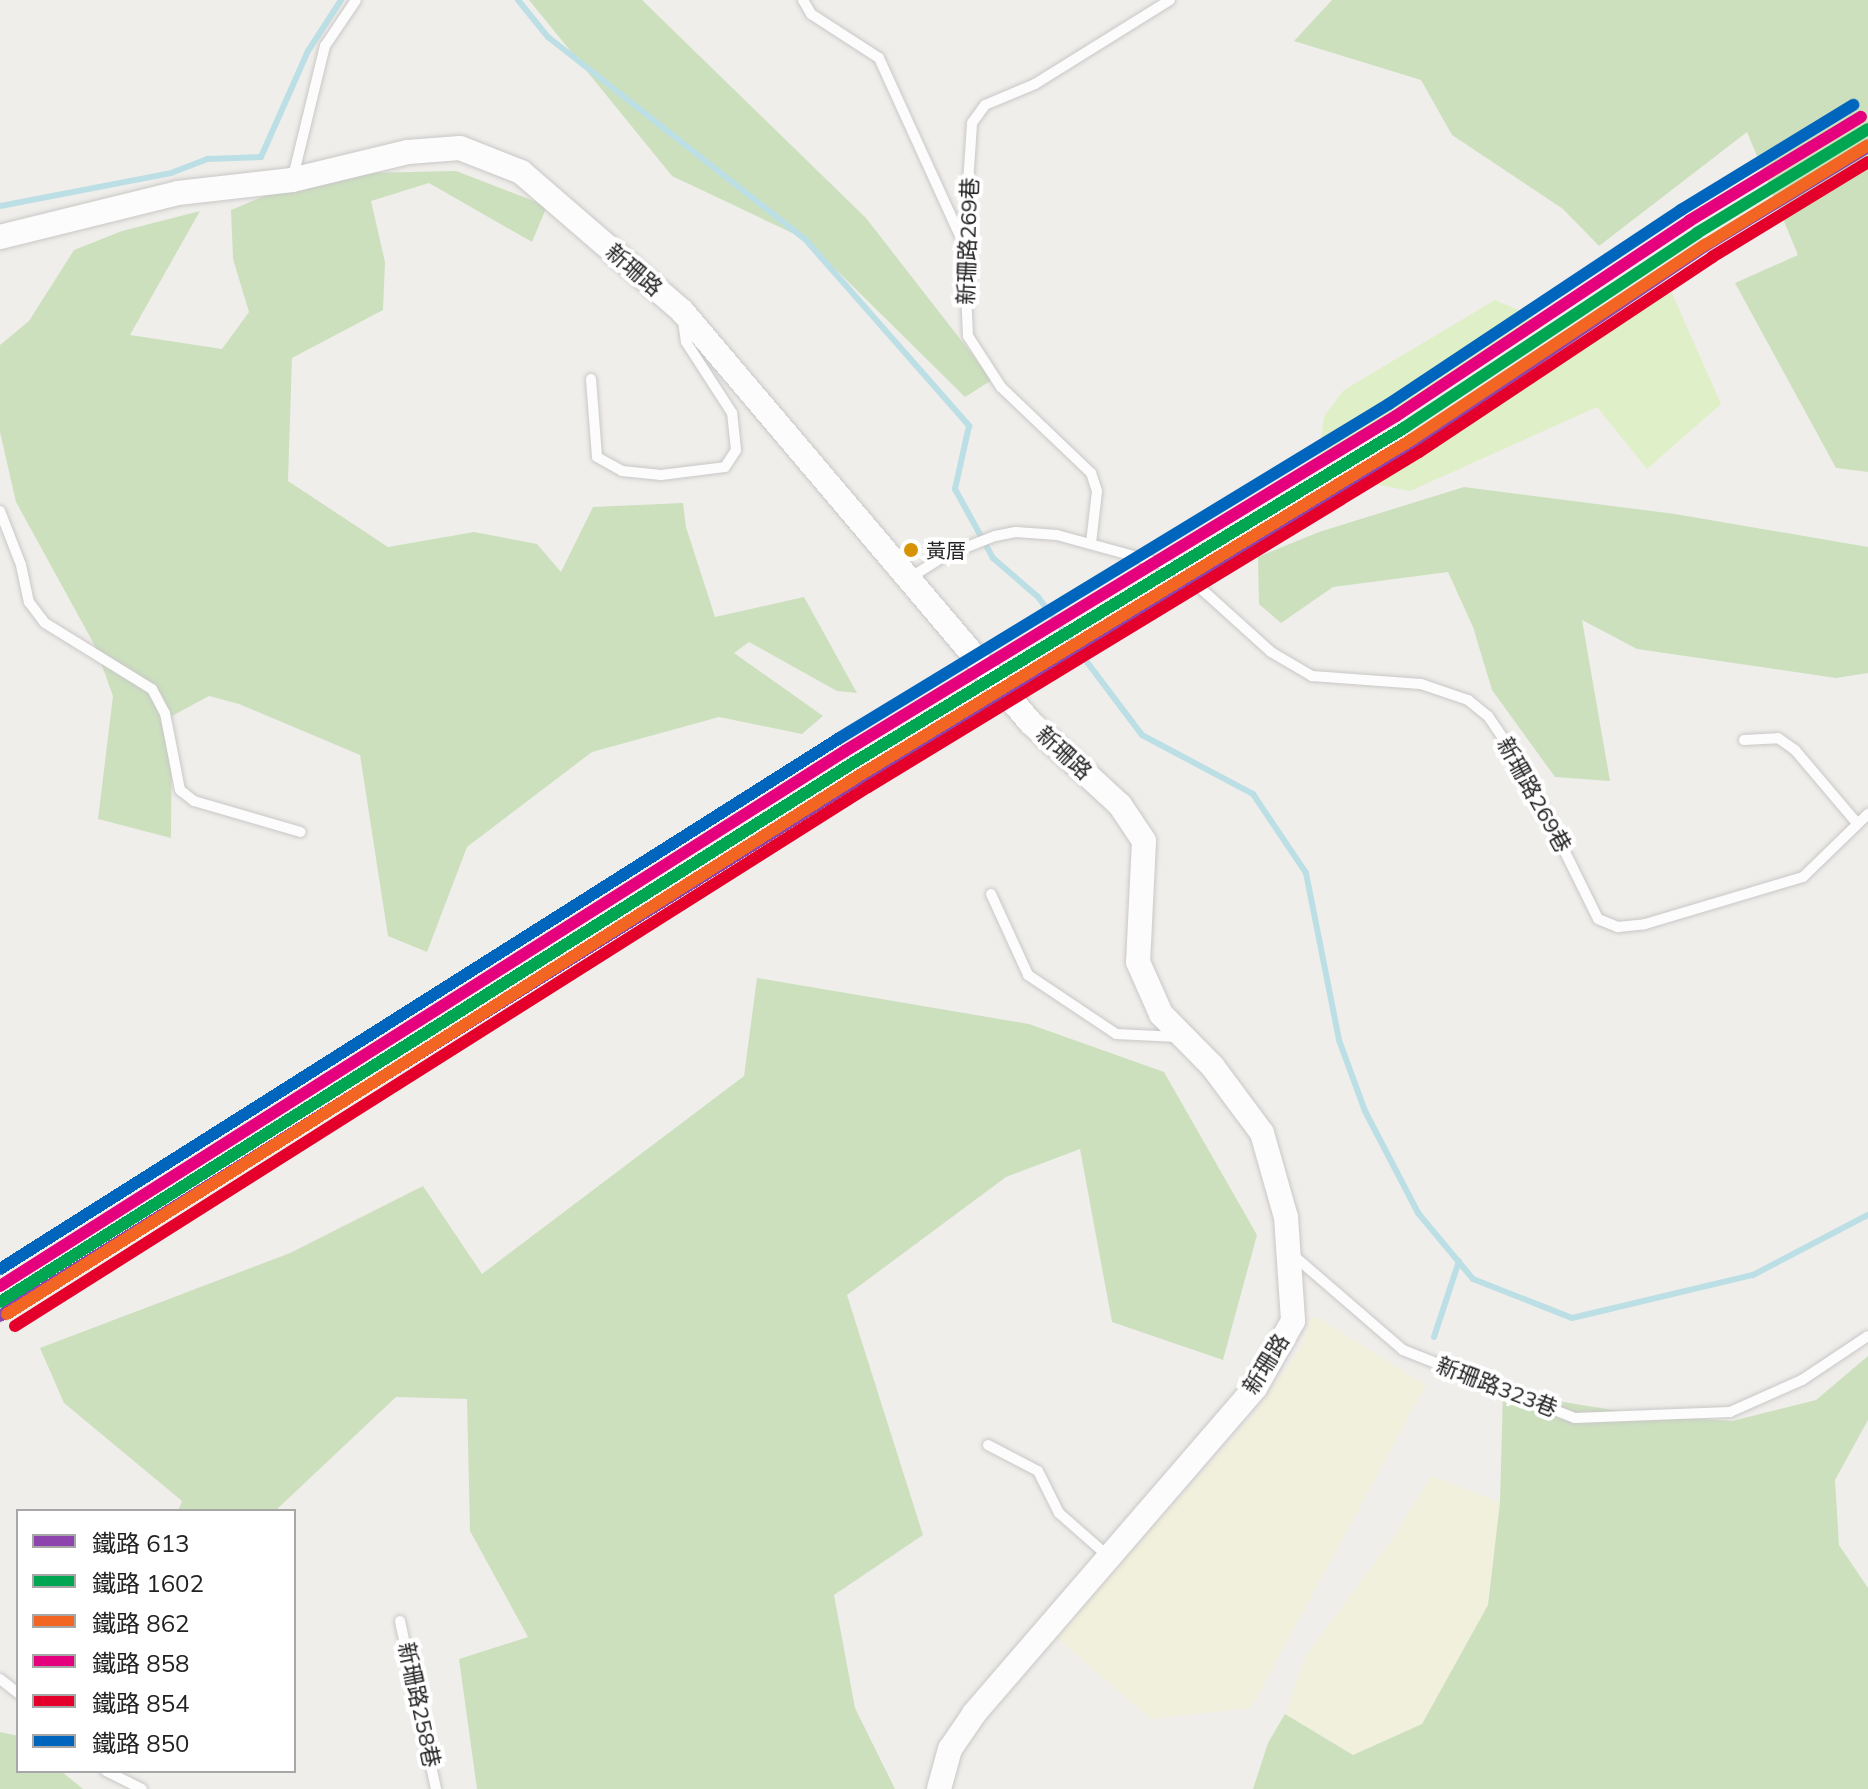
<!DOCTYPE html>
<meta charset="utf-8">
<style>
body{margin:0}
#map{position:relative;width:1868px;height:1789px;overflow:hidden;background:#f0eeeb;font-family:Mulish,"Noto Sans TC",sans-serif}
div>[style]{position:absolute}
.farmland>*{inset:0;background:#f1f0dd}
.grass>*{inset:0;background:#dfefc8}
.forest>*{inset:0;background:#cce0be}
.stream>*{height:6px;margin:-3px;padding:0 3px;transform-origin:3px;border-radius:3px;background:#bcdfe5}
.roads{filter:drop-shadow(0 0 2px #c9c8c7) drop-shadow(0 0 2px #c9c8c7)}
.service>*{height:10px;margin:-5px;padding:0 5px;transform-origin:5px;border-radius:5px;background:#fdfcfc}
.tertiary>*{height:24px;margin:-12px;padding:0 12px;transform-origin:12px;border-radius:12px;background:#fdfcfc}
.rail-1>*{height:12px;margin:-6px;padding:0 6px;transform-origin:6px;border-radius:6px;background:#8e44ad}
.rail-2>*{height:12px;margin:-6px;padding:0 6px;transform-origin:6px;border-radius:6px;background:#00a651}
.rail-3>*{height:12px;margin:-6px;padding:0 6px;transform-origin:6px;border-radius:6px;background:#f26522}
.rail-4>*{height:12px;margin:-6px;padding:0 6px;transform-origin:6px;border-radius:6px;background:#e5007d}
.rail-5>*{height:12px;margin:-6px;padding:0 6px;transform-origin:6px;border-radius:6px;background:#e4002b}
.rail-6>*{height:12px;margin:-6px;padding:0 6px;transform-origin:6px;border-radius:6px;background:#0065bd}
.dots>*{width:22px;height:22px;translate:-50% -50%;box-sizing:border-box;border:4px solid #fff;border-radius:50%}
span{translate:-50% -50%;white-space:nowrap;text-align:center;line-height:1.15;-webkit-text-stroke:8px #fff;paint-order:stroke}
.bus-label{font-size:20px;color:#222}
.left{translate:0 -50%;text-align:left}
.street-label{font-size:22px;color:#222}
.legend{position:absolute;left:16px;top:1509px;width:280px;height:264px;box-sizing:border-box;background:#fff;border:2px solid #a7a7a7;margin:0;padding:10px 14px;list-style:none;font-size:24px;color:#222}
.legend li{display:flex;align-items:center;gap:16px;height:40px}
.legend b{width:40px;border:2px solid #a7a7a7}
</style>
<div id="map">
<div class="farmland">
<div style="clip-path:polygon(1317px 1317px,1426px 1385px,1251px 1708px,1151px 1719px,1056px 1637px,1252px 1416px,1300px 1349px,1311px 1318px)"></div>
<div style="clip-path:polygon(1431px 1476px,1500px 1502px,1488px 1605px,1422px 1724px,1353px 1755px,1285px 1714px,1306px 1655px,1393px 1538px)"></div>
</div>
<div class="grass">
<div style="clip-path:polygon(1670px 289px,1721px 404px,1647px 469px,1597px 407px,1410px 491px,1375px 484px)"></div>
<div style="clip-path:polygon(1495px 300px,1548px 323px,1381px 430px,1319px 454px,1324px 416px,1344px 390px)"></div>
</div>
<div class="forest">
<div style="clip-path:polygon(529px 0,642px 0,866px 218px,992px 380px,965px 397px,805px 239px,672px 176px)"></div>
<div style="clip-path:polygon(1332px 0,1868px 0,1868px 472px,1836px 468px,1735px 283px,1798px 255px,1747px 132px,1599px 246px,1563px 209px,1452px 135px,1421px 80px,1294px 41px)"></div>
<div style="clip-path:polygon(456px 171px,547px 206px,532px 242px,429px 183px,371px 201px,385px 262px,383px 310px,292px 358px,288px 481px,388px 547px,474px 532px,537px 544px,561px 572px,593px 507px,683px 503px,686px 527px,715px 617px,804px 597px,857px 693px,837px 691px,749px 642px,734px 653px,823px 716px,802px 734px,719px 717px,592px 752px,467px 847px,427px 952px,388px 936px,360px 755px,239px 704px,209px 696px,172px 716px,171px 838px,98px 819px,113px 696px,95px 646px,16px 502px,0 432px,0 345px,29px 321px,74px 250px,122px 231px,200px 211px,130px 335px,222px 349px,249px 312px,233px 259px,231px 210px,317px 174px)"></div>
<div style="clip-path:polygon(1464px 487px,1675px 514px,1868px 547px,1868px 673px,1836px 678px,1637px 649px,1582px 620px,1610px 781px,1555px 777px,1492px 690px,1473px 627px,1448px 572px,1333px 587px,1281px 623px,1259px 604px,1258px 557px,1319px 532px)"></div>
<div style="clip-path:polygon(757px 978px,1029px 1024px,1164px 1072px,1257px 1235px,1223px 1360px,1112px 1322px,1080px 1149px,1006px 1177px,847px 1295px,923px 1535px,834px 1595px,855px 1708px,895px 1789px,477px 1789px,459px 1659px,528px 1637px,470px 1531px,467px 1399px,396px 1397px,275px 1511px,178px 1511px,182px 1501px,64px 1403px,40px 1348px,290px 1253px,423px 1186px,482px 1274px,744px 1076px)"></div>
<div style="clip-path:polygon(1868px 1356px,1868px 1420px,1835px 1480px,1839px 1545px,1868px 1588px,1868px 1789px,1253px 1789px,1268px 1743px,1285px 1714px,1353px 1755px,1422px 1724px,1488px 1605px,1500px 1502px,1503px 1392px,1643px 1415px,1732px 1421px,1816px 1400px)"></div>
<div style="clip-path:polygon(0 1732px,18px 1736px,18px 1771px,61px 1771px,83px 1789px,0 1789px)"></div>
</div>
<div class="stream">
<div style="left:518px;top:0;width:48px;rotate:51deg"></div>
<div style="left:548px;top:37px;width:327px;rotate:38.2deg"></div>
<div style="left:805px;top:239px;width:249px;rotate:48.7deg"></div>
<div style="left:969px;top:426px;width:65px;rotate:102.5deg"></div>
<div style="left:955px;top:489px;width:79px;rotate:61.2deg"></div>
<div style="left:993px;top:558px;width:60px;rotate:40.9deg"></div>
<div style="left:1038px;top:597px;width:173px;rotate:53deg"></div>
<div style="left:1142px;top:735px;width:126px;rotate:28deg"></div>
<div style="left:1253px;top:794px;width:95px;rotate:56.1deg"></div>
<div style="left:1306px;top:873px;width:170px;rotate:78.8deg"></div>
<div style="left:1339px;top:1040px;width:76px;rotate:69.9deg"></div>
<div style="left:1365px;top:1111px;width:115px;rotate:62.5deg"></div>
<div style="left:1418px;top:1213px;width:86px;rotate:50.2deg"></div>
<div style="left:1473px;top:1279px;width:106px;rotate:21.5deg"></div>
<div style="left:1572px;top:1318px;width:186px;rotate:-13.4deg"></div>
<div style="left:1753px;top:1275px;width:130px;rotate:-27.6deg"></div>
<div style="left:0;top:206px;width:174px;rotate:-10.9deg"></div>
<div style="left:171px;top:173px;width:39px;rotate:-21deg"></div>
<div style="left:207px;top:159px;width:54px;rotate:-2.1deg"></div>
<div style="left:261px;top:157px;width:116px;rotate:-66.1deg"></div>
<div style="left:308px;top:51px;width:61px;rotate:-57.1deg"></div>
<div style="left:1434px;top:1337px;width:80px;rotate:-71.8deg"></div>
</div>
<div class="roads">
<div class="service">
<div style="left:803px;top:0;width:16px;rotate:60deg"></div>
<div style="left:811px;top:14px;width:81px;rotate:32.9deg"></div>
<div style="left:879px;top:58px;width:202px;rotate:65.5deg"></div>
<div style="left:293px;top:177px;width:135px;rotate:-76.3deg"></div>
<div style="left:325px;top:46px;width:55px;rotate:-56deg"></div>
<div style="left:591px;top:379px;width:78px;rotate:85.6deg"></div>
<div style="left:597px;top:457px;width:29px;rotate:29deg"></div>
<div style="left:622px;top:471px;width:39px;rotate:6deg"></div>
<div style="left:661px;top:475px;width:64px;rotate:-7.1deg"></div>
<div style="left:725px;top:467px;width:20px;rotate:-57deg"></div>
<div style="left:736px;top:450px;width:37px;rotate:-96deg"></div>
<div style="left:732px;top:413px;width:85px;rotate:-122.9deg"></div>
<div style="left:686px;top:342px;width:21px;rotate:-98deg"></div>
<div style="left:0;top:511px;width:58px;rotate:68.7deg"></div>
<div style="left:21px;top:565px;width:38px;rotate:78deg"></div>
<div style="left:29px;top:602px;width:26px;rotate:53deg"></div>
<div style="left:45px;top:623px;width:126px;rotate:31.7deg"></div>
<div style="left:152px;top:689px;width:27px;rotate:62deg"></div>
<div style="left:165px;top:713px;width:78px;rotate:79deg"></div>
<div style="left:180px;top:790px;width:18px;rotate:38deg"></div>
<div style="left:194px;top:801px;width:111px;rotate:16.2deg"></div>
<div style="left:1091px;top:543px;width:52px;rotate:-83.4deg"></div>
<div style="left:1097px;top:491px;width:19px;rotate:-108deg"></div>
<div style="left:1091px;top:473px;width:124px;rotate:-136.3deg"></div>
<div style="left:1001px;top:387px;width:61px;rotate:-122.9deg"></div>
<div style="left:968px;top:336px;width:92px;rotate:-92.5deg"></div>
<div style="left:964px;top:244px;width:121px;rotate:-86.2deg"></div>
<div style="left:972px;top:123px;width:22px;rotate:-54deg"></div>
<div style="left:985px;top:105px;width:54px;rotate:-22.8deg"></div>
<div style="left:1035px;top:84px;width:159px;rotate:-31.9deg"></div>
<div style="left:911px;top:577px;width:39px;rotate:-32deg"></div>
<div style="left:944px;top:556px;width:55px;rotate:-21.4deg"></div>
<div style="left:995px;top:536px;width:21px;rotate:-11deg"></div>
<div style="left:1016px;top:532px;width:41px;rotate:4.2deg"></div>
<div style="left:1057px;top:535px;width:117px;rotate:15.3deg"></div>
<div style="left:1170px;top:566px;width:20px;rotate:30deg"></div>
<div style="left:1187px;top:576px;width:113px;rotate:42.1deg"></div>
<div style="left:1271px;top:652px;width:48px;rotate:30.3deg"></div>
<div style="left:1312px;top:676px;width:109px;rotate:4.2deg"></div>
<div style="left:1421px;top:684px;width:50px;rotate:18.8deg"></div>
<div style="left:1468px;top:700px;width:26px;rotate:39deg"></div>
<div style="left:1488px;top:716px;width:64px;rotate:55.8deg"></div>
<div style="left:1524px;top:769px;width:167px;rotate:63.7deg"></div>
<div style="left:1598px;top:919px;width:22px;rotate:22deg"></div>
<div style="left:1618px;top:927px;width:27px;rotate:-6deg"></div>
<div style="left:1645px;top:924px;width:165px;rotate:-16.6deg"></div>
<div style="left:1803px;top:877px;width:91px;rotate:-44.1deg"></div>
<div style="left:1744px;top:740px;width:34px;rotate:-3deg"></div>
<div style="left:1778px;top:738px;width:21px;rotate:35deg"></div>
<div style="left:1795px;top:750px;width:94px;rotate:49.7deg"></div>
<div style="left:991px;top:894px;width:89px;rotate:65.4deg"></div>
<div style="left:1028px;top:975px;width:106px;rotate:33.8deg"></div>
<div style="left:1116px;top:1034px;width:62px;rotate:2.8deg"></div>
<div style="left:1293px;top:1255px;width:145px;rotate:40.8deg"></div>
<div style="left:1403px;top:1350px;width:185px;rotate:21.6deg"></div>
<div style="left:1575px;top:1418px;width:155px;rotate:-2.2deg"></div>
<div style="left:1730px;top:1412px;width:79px;rotate:-24deg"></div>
<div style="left:1802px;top:1380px;width:79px;rotate:-33.7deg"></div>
<div style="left:988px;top:1445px;width:56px;rotate:27.5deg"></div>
<div style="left:1038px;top:1471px;width:47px;rotate:63.4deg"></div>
<div style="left:1059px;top:1513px;width:67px;rotate:41.3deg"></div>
<div style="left:400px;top:1621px;width:172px;rotate:77.9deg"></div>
<div style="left:0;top:1679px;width:23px;rotate:38deg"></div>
<div style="left:106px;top:1771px;width:40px;rotate:26.6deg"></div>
</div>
<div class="tertiary">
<div style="left:0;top:237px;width:183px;rotate:-13.9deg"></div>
<div style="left:178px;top:193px;width:115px;rotate:-6.5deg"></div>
<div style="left:292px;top:180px;width:119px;rotate:-13.6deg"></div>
<div style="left:408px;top:152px;width:52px;rotate:-4.4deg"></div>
<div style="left:460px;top:148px;width:66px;rotate:21.5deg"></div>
<div style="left:521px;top:172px;width:213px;rotate:40.8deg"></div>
<div style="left:682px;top:311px;width:539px;rotate:49.74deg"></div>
<div style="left:1030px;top:722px;width:122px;rotate:42.7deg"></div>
<div style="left:1120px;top:805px;width:43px;rotate:56.3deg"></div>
<div style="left:1144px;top:841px;width:121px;rotate:92.8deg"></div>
<div style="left:1138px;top:962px;width:57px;rotate:66.1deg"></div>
<div style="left:1161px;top:1014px;width:74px;rotate:45.5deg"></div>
<div style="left:1213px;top:1067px;width:82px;rotate:53.4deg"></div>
<div style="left:1262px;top:1133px;width:87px;rotate:74.1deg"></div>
<div style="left:1286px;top:1217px;width:104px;rotate:86.1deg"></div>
<div style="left:1293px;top:1321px;width:77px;rotate:119.6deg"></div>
<div style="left:1255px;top:1388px;width:430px;rotate:130.8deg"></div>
<div style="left:974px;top:1714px;width:42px;rotate:124.4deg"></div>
<div style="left:950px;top:1749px;width:41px;rotate:105.4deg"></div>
</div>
</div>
<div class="rail-1">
<div style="left:0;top:1316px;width:1017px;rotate:-32.02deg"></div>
<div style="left:862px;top:777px;width:644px;rotate:-31.22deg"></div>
<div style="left:1413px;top:443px;width:352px;rotate:-34deg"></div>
<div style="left:1705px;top:246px;width:191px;rotate:-31.3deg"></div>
</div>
<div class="rail-2">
<div style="left:0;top:1302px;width:1009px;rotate:-32.29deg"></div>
<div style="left:853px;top:763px;width:645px;rotate:-31.3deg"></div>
<div style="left:1404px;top:428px;width:352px;rotate:-33.6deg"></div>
<div style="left:1697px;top:233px;width:200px;rotate:-31.3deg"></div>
</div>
<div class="rail-3">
<div style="left:7px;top:1314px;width:1009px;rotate:-32.29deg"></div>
<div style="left:860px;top:775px;width:645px;rotate:-31.3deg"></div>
<div style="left:1411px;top:440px;width:353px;rotate:-33.6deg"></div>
<div style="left:1705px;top:245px;width:191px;rotate:-31.5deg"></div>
</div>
<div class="rail-4">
<div style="left:0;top:1286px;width:1000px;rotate:-32.34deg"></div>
<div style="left:845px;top:751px;width:645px;rotate:-31.3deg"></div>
<div style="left:1396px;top:416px;width:352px;rotate:-33.6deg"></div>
<div style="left:1689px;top:221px;width:201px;rotate:-31.2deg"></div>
</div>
<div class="rail-5">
<div style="left:15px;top:1326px;width:1009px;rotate:-32.29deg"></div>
<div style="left:868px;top:787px;width:645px;rotate:-31.3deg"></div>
<div style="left:1419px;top:452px;width:352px;rotate:-33.6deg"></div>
<div style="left:1712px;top:257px;width:183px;rotate:-31.3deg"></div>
</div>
<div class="rail-6">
<div style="left:0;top:1269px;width:992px;rotate:-32.31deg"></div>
<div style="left:838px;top:739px;width:645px;rotate:-31.3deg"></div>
<div style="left:1389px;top:404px;width:351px;rotate:-33.6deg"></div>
<div style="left:1681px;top:210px;width:202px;rotate:-31.4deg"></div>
</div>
<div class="dots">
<div style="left:911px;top:550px;background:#d79205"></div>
</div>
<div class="bus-label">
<span class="left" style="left:926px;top:550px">黃厝</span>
</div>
<div class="street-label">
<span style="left:968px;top:241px;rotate:-88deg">新珊路269巷</span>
<span style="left:634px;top:270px;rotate:41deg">新珊路</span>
<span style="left:1064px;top:753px;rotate:43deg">新珊路</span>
<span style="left:1534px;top:795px;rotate:61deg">新珊路269巷</span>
<span style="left:1266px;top:1364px;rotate:-58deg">新珊路</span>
<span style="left:1497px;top:1387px;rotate:21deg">新珊路323巷</span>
<span style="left:419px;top:1705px;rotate:78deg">新珊路258巷</span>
</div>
<ul class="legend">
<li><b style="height:10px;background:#8e44ad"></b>鐵路 613</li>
<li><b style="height:10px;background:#00a651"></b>鐵路 1602</li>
<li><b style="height:10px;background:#f26522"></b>鐵路 862</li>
<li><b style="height:10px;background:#e5007d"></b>鐵路 858</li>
<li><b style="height:10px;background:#e4002b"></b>鐵路 854</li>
<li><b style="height:10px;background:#0065bd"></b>鐵路 850</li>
</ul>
</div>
